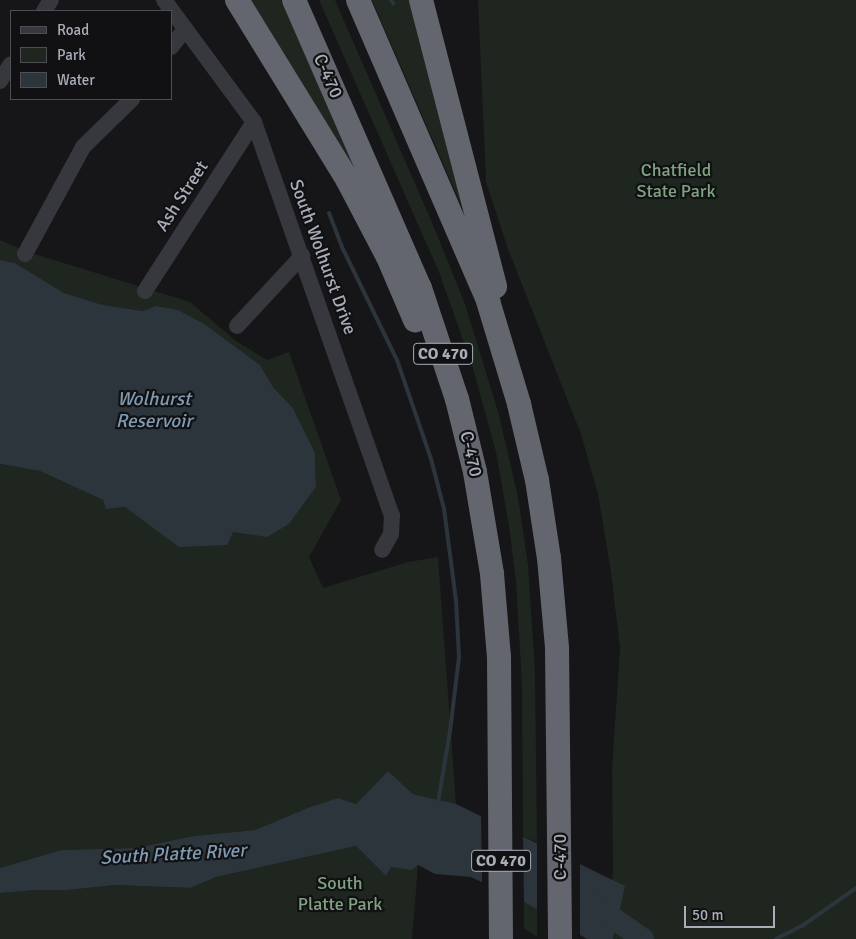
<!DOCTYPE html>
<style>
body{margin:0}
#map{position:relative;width:856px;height:939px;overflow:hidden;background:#161618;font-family:Signika,sans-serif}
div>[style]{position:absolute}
.green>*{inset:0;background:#1e261f}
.water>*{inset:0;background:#2c353c}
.pier>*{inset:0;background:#161618}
.stream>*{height:4px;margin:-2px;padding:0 2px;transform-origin:2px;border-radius:2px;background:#2c353c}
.river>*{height:22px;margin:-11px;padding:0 11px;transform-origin:11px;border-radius:11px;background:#2c353c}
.minor>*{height:16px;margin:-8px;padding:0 8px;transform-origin:8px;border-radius:8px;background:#37383d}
.highway>*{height:24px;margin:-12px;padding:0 12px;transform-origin:12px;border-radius:12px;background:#63666e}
span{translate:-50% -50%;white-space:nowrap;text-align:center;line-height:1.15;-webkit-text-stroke:4.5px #111113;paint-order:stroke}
.shield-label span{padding:1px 4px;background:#111113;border:1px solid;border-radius:4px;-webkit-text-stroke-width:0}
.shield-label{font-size:16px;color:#a8adb8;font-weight:700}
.street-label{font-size:18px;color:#a8adb8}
.park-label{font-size:18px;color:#7fa381}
.water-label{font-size:19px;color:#7f9bb3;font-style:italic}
.legend{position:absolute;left:10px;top:10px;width:162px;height:90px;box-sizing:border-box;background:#111113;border:1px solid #4d4f55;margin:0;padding:6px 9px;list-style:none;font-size:15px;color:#a8adb8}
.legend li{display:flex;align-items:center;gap:10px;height:25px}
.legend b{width:25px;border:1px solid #4d4f55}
.scale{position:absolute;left:684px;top:906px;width:91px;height:22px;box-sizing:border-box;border:2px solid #a8adb8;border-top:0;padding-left:6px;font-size:15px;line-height:18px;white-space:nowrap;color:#a8adb8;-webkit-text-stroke:4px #111113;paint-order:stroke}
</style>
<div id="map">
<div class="green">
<div style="clip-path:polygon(247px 0,281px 0,362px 184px)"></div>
<div style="clip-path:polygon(319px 0,335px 0,433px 225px,465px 304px,499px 415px,518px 497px,528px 565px,535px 671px,537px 842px,523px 836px,522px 685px,516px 581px,509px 526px,496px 452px,472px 365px,439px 272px)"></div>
<div style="clip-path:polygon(372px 0,412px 0,468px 221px)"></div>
<div style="clip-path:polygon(478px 0,856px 0,856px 939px,605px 939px,613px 871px,612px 769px,620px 649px,611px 572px,598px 494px,581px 434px,508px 249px,486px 182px)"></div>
<div style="clip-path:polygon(0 240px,28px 252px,190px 302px,236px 341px,267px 360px,289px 352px,341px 500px,309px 557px,323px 588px,408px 562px,438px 557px,456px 804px,413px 794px,388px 771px,356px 804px,338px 798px,310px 807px,255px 830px,194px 836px,135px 848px,61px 850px,0 868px,0 464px,40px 471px,103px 500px,107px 509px,125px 507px,146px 521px,233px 532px,289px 524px,316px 487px,315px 453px,293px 408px,273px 387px,260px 365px,206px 325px,177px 310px,156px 306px,143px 311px,103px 305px,64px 293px,15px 263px,0 260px)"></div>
<div style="clip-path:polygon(356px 846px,386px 876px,391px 867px,418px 865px,412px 939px,0 939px,0 893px,36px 890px,68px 890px,115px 885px,189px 888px,216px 877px)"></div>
<div style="clip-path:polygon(524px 902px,537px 910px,537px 937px,524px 928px)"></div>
</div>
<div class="water">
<div style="clip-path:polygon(0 260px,15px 263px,64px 293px,103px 305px,143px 311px,156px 306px,178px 310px,206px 325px,260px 365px,273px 387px,293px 408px,315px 453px,316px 487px,289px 524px,267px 537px,233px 532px,227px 545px,179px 547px,125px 507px,106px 509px,103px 500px,40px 471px,0 464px)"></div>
<div style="clip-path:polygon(388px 771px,413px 794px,456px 804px,625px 886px,613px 939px,587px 939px,524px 902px,471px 877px,435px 874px,418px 865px,412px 870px,391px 867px,386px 876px,356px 846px,216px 877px,190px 888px,115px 885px,68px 890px,36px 890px,0 893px,0 868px,61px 850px,135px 848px,194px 836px,255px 830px,310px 807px,338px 798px,356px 804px)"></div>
</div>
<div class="pier">
<div style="clip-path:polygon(481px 814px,523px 833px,524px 905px,482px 883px)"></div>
<div style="clip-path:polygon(537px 839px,580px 860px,580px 938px,537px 913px)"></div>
</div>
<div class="stream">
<div style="left:391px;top:0;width:4px;rotate:56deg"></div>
<div style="left:329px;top:213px;width:39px;rotate:69deg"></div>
<div style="left:343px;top:249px;width:123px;rotate:64.1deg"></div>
<div style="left:397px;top:360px;width:105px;rotate:71deg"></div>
<div style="left:431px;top:459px;width:52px;rotate:75.4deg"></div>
<div style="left:444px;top:509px;width:92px;rotate:82.5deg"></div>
<div style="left:456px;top:600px;width:57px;rotate:87deg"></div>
<div style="left:459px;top:657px;width:75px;rotate:96.9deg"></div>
<div style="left:450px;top:731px;width:73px;rotate:99.5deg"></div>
<div style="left:776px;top:939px;width:29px;rotate:-27deg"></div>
<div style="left:802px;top:926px;width:66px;rotate:-35.1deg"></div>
</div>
<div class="river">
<div style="left:593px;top:904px;width:61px;rotate:35deg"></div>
</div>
<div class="minor">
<div style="left:164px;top:0;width:152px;rotate:53.6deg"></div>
<div style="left:254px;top:122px;width:417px;rotate:70.7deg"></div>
<div style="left:392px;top:515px;width:19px;rotate:93deg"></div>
<div style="left:391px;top:534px;width:18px;rotate:119deg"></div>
<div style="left:44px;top:11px;width:13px;rotate:-58deg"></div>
<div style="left:171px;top:47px;width:23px;rotate:-52deg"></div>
<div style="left:0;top:81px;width:20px;rotate:-57deg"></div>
<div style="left:25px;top:254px;width:122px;rotate:-61.5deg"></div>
<div style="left:83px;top:147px;width:69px;rotate:-44.4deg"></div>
<div style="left:145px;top:291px;width:201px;rotate:-57.2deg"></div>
<div style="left:237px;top:326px;width:96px;rotate:-47.1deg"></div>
</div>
<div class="highway">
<div style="left:237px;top:0;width:210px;rotate:58.4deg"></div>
<div style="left:347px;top:179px;width:88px;rotate:62.3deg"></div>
<div style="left:388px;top:257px;width:69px;rotate:66.8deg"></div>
<div style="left:294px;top:0;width:314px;rotate:66.4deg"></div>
<div style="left:420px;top:288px;width:117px;rotate:71.6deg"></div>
<div style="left:457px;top:399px;width:75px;rotate:76.1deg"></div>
<div style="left:475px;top:472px;width:103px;rotate:80.5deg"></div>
<div style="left:492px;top:574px;width:83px;rotate:85.2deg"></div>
<div style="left:499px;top:657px;width:282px;rotate:89.6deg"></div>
<div style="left:358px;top:0;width:328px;rotate:66.6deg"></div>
<div style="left:488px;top:301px;width:108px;rotate:73.2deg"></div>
<div style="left:519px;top:404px;width:78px;rotate:76.7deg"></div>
<div style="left:537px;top:480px;width:79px;rotate:81.3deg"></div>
<div style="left:549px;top:558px;width:90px;rotate:84.9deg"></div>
<div style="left:557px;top:648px;width:291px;rotate:89.4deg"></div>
<div style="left:421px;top:0;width:296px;rotate:75.5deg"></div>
</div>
<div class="shield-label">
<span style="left:443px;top:354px">CO 470</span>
<span style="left:501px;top:861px">CO 470</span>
</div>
<div class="street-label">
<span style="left:328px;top:76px;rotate:66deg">C-470</span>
<span style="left:182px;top:196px;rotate:-57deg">Ash Street</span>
<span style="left:323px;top:257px;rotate:70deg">South Wolhurst Drive</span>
<span style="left:471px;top:454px;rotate:77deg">C-470</span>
<span style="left:560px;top:857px;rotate:-90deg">C-470</span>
</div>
<div class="park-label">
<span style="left:676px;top:181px">Chatfield<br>State Park</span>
<span style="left:340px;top:894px">South<br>Platte Park</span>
</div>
<div class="water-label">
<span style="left:154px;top:411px">Wolhurst<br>Reservoir</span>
<span style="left:173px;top:855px;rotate:-3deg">South Platte River</span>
</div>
<ul class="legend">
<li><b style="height:6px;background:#37383d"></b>Road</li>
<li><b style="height:14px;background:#1e261f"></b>Park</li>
<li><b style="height:14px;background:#2c353c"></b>Water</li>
</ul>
<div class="scale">50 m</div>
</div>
